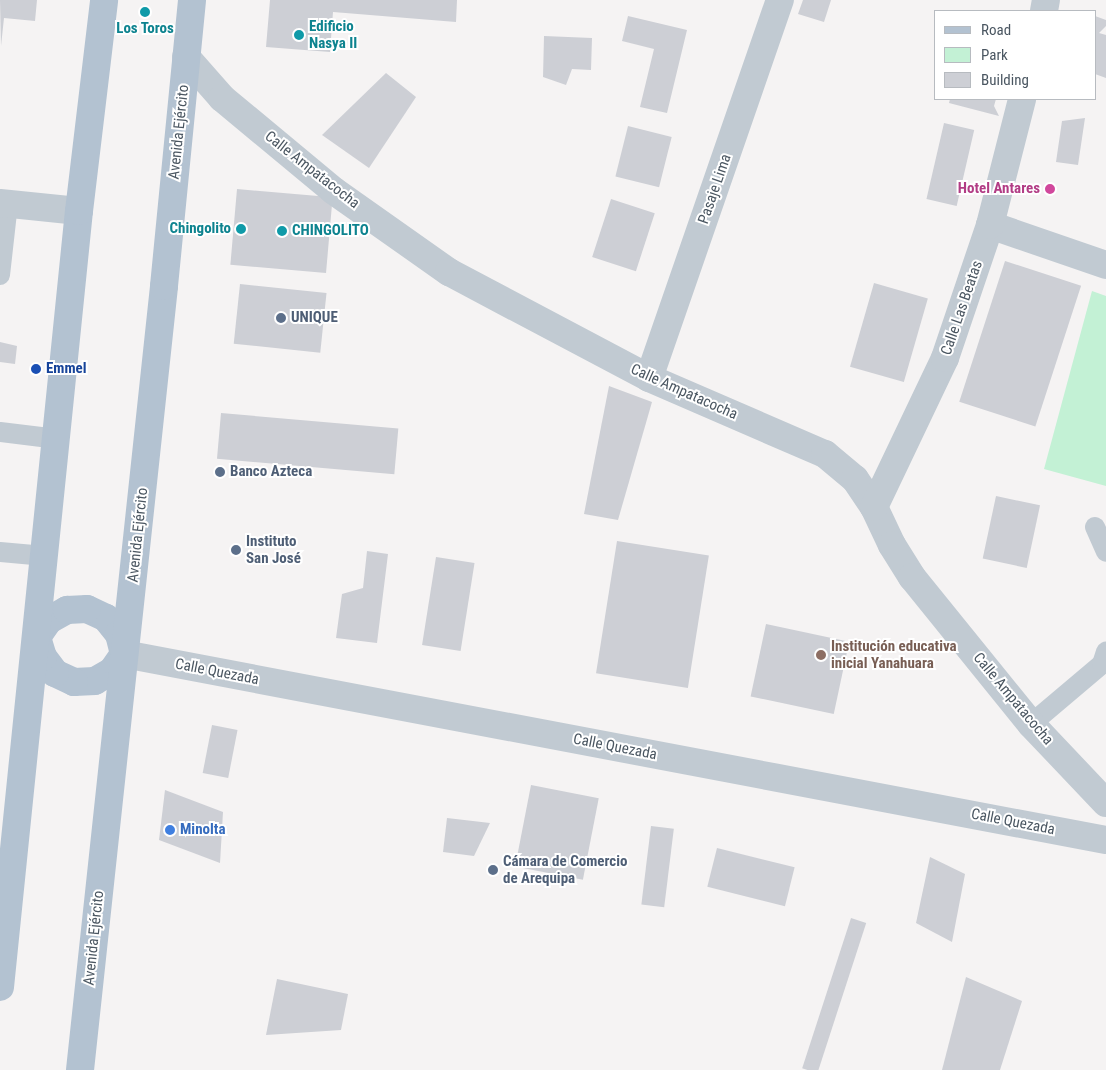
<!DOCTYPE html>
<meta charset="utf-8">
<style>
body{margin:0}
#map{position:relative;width:1106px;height:1070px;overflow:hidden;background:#f5f3f3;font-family:"Roboto Condensed",sans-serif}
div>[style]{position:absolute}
.green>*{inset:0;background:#c3f1d5}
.building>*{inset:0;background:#cdcfd5;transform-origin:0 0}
.service>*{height:20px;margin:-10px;padding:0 10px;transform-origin:10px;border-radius:10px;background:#c1cad2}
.minor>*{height:28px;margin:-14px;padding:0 14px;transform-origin:14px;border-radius:14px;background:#c1cad2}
.tertiary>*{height:28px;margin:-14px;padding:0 14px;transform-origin:14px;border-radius:14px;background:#c1cad2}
.primary>*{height:28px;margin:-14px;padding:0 14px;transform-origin:14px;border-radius:14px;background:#b3c2d1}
.dots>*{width:14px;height:14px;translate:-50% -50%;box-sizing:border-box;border:2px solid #fff;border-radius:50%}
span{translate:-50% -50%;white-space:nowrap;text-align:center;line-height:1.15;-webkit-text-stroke:4px #fff;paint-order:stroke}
.culture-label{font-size:15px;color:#0d838f;font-weight:700}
.left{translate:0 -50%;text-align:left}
.right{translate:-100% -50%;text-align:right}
.street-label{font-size:15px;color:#4a5661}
.hotel-label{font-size:15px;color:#b23c85;font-weight:700}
.service-label{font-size:15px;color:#4e5e75;font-weight:700}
.transit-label{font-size:15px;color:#164399;font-weight:700}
.education-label{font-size:15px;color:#785e54;font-weight:700}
.shop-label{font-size:15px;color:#366cbe;font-weight:700}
.legend{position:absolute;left:934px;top:10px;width:162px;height:90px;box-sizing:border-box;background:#fff;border:1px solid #b7bbc0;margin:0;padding:6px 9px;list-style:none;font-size:15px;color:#4a5661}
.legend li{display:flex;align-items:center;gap:10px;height:25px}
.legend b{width:25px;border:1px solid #b7bbc0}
</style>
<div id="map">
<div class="green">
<div style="clip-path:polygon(1092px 291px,1106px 296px,1106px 486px,1044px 469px)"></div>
</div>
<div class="building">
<div style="clip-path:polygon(0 0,37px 0,35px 21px,4px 18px,1px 46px)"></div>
<div style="clip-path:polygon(270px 0,457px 0,456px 22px,333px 12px,330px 52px,266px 47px)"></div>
<div style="clip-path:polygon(803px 0,831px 0,824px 22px,798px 14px)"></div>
<div style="clip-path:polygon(628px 16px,687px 30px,667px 113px,640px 107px,654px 49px,622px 41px)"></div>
<div style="clip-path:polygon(1095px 16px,1106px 20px,1106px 26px,1099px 33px,1106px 35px,1106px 78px,1095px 74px)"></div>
<div style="clip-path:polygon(544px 36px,592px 38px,591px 70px,572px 69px,566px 85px,543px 77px)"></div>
<div style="clip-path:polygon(386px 73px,416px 97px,369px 168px,322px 135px)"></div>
<div style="clip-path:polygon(950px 99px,996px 99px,994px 106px,999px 116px,949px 103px)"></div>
<div style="clip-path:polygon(1085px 118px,1078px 165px,1056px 162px,1062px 121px)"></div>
<div style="left:944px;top:123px;width:31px;height:78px;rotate:13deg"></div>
<div style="left:628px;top:126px;width:45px;height:52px;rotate:14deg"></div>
<div style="left:237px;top:189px;width:96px;height:76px;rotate:5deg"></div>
<div style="left:611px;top:199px;width:46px;height:61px;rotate:18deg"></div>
<div style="left:1005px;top:261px;width:80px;height:148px;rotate:18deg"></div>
<div style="left:874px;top:283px;width:56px;height:87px;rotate:16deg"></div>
<div style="left:240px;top:284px;width:87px;height:60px;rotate:6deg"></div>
<div style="clip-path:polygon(0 342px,17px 346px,15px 364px,0 362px)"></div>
<div style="clip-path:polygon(609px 386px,652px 402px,618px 520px,584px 514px)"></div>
<div style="left:221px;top:413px;width:178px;height:46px;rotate:5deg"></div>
<div style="left:996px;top:496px;width:45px;height:64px;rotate:12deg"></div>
<div style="left:617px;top:541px;width:93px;height:134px;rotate:9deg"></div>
<div style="clip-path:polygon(367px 551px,388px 554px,377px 643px,336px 638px,342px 594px,363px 588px)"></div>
<div style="left:436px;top:557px;width:39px;height:89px;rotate:9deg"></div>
<div style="left:766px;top:624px;width:85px;height:74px;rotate:12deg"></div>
<div style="left:212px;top:725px;width:26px;height:49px;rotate:11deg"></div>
<div style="left:531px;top:785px;width:69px;height:83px;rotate:11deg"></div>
<div style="clip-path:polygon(165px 790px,223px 812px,220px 863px,159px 840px)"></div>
<div style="clip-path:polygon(447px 818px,490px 823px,474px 856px,443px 852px)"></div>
<div style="left:651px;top:826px;width:23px;height:79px;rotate:7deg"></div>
<div style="left:717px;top:848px;width:80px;height:40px;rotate:14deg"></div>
<div style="clip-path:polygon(930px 857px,965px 874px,952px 942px,916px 923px)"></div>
<div style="left:851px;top:918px;width:16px;height:158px;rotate:18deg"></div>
<div style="clip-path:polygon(966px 977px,1022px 1001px,1000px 1070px,942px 1070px)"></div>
<div style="clip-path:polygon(277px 979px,348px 994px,341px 1030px,266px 1035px)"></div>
</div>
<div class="service">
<div style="left:0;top:275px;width:71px;rotate:-83.6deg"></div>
<div style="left:0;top:432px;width:58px;rotate:6.9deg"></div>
<div style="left:1095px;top:527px;width:27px;rotate:66deg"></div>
<div style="left:0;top:552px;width:45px;rotate:5.1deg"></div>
<div style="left:1031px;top:724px;width:93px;rotate:-40.2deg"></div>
<div style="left:1102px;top:664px;width:13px;rotate:-72deg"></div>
</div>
<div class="minor">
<div style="left:1044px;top:11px;width:11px;rotate:-80deg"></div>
<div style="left:186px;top:57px;width:55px;rotate:48.7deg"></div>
<div style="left:222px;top:98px;width:146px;rotate:39.7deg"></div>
<div style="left:334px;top:191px;width:141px;rotate:35.2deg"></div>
<div style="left:449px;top:272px;width:226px;rotate:27.9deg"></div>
<div style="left:649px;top:378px;width:192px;rotate:23.4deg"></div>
<div style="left:825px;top:454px;width:39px;rotate:40deg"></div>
<div style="left:855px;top:479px;width:34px;rotate:56deg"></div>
<div style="left:874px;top:507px;width:42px;rotate:64.7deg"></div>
<div style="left:892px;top:545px;width:38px;rotate:58deg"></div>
<div style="left:912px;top:577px;width:189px;rotate:51deg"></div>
<div style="left:1031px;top:724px;width:109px;rotate:46.5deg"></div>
<div style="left:990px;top:225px;width:123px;rotate:19deg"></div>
<div style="left:649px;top:378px;width:400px;rotate:-70.9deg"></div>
<div style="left:874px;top:507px;width:165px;rotate:-64.5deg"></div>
<div style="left:945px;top:358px;width:140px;rotate:-71.3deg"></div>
<div style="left:990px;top:225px;width:130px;rotate:-75.7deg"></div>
</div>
<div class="tertiary">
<div style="left:0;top:203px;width:79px;rotate:5.8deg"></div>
<div style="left:124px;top:654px;width:999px;rotate:10.73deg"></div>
</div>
<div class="primary">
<div style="left:87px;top:609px;width:21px;rotate:25deg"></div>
<div style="left:106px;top:618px;width:21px;rotate:51deg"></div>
<div style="left:119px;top:634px;width:21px;rotate:76deg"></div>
<div style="left:124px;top:654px;width:21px;rotate:125deg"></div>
<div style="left:112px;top:671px;width:20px;rotate:150deg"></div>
<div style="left:95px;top:681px;width:21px;rotate:177deg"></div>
<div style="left:74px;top:682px;width:21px;rotate:-155deg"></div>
<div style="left:55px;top:673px;width:20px;rotate:-127deg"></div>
<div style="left:43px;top:657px;width:21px;rotate:-107deg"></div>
<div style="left:37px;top:637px;width:21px;rotate:-55deg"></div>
<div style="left:49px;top:620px;width:21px;rotate:-29deg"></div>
<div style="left:67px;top:610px;width:20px;rotate:-3deg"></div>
<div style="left:0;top:987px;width:780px;rotate:-84.19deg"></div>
<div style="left:79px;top:211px;width:212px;rotate:-83.2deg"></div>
<div style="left:80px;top:1070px;width:788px;rotate:-83.88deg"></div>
<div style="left:164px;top:286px;width:287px;rotate:-84.4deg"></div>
</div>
<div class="dots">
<div style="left:145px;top:12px;background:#0f9aa8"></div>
<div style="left:299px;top:35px;background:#0f9aa8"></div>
<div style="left:1050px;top:189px;background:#d1479c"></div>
<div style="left:241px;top:229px;background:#0f9aa8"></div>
<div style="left:282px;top:231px;background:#0f9aa8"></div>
<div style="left:281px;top:318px;background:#5c6f8a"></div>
<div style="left:36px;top:369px;background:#1a4fb4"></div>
<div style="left:220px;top:472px;background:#5c6f8a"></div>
<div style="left:236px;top:550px;background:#5c6f8a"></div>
<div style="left:821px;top:655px;background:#8d6e63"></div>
<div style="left:170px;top:830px;background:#3f7fe0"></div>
<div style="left:493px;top:870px;background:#5c6f8a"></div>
</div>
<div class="culture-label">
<span class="left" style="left:309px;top:35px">Edificio<br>Nasya II</span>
<span style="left:145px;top:29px">Los Toros</span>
<span class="right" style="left:231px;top:229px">Chingolito</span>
<span class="left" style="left:292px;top:231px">CHINGOLITO</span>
</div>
<div class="street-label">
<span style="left:179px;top:132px;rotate:-84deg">Avenida Ejército</span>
<span style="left:312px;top:170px;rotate:38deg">Calle Ampatacocha</span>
<span style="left:715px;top:189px;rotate:-71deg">Pasaje Lima</span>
<span style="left:962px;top:308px;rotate:-71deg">Calle Las Beatas</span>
<span style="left:684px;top:392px;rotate:24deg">Calle Ampatacocha</span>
<span style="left:138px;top:535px;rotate:-84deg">Avenida Ejército</span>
<span style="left:217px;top:672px;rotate:11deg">Calle Quezada</span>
<span style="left:1013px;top:699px;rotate:50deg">Calle Ampatacocha</span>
<span style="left:615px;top:747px;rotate:11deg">Calle Quezada</span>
<span style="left:1013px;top:822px;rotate:11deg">Calle Quezada</span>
<span style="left:94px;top:938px;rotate:-84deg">Avenida Ejército</span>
</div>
<div class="hotel-label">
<span class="right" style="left:1040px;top:189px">Hotel Antares</span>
</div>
<div class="service-label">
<span class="left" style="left:291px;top:318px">UNIQUE</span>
<span class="left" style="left:230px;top:472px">Banco Azteca</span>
<span class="left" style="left:246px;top:550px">Instituto<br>San José</span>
<span class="left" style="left:503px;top:870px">Cámara de Comercio<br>de Arequipa</span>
</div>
<div class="transit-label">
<span class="left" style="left:46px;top:369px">Emmel</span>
</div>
<div class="education-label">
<span class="left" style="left:831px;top:655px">Institución educativa<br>inicial Yanahuara</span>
</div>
<div class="shop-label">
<span class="left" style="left:180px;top:830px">Minolta</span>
</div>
<ul class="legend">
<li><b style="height:6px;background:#b3c2d1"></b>Road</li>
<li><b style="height:14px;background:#c3f1d5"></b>Park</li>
<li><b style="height:14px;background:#cdcfd5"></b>Building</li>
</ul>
</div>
